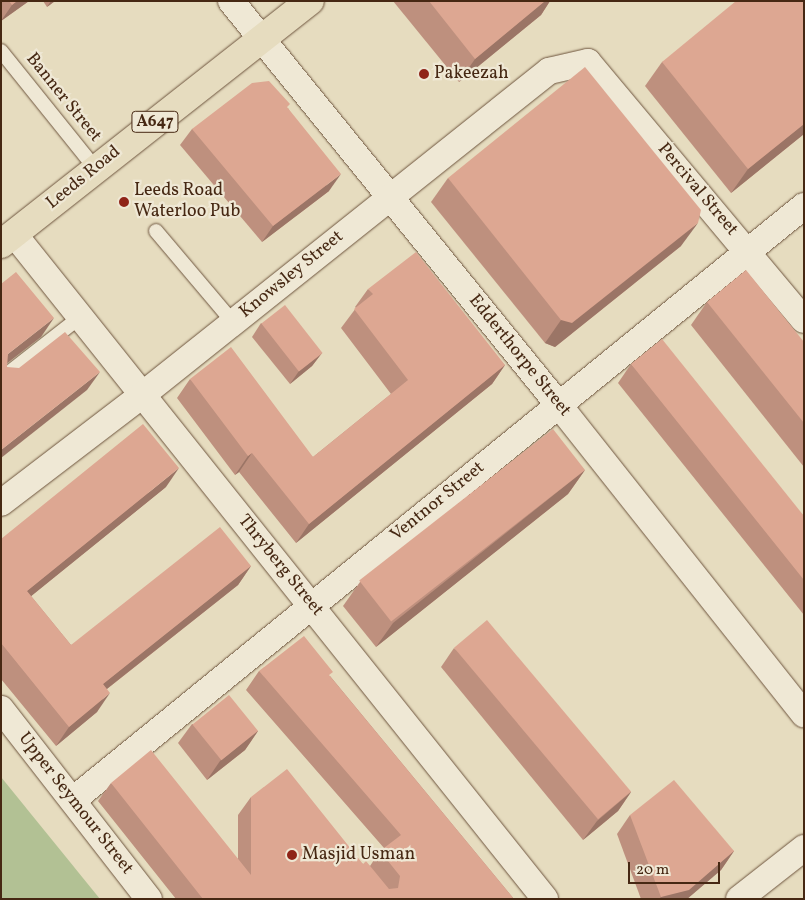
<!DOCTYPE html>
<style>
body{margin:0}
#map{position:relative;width:805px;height:900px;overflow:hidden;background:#e6dcbf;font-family:Vollkorn,serif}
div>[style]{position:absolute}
.green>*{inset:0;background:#b2c194}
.roads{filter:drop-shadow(0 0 1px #6e553e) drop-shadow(0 0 1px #6e553e)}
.service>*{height:14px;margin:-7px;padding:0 7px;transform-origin:7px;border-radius:7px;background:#efe8d5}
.minor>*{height:26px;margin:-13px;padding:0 13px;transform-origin:13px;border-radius:13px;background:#efe8d5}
.primary>*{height:28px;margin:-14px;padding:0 14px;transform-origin:14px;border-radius:14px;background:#e6dcbf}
.wall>*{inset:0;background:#be907e}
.shaded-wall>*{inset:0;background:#9b7566}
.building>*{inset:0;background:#dda792;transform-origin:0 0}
.dots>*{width:14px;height:14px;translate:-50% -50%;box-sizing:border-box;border:2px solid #efe8d5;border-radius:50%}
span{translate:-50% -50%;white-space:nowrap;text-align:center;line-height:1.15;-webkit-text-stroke:4.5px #efe8d5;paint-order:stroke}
.shield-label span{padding:1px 4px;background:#efe8d5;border:1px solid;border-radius:4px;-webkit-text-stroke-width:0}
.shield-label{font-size:16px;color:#462813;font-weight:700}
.poi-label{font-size:18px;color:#462813}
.left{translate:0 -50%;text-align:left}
.street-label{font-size:18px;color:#462813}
.frame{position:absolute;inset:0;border:2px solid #462813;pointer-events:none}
.scale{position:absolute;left:628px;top:862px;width:92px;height:22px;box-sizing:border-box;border:2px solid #462813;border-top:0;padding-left:6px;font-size:15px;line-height:18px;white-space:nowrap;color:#462813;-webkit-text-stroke:4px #efe8d5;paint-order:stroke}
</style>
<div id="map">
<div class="green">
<div style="clip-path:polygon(1px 777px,100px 899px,1px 899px)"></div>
</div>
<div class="roads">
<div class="service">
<div style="left:1px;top:51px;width:150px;rotate:51.2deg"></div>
<div style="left:156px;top:231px;width:119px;rotate:49.8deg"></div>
<div style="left:1px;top:379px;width:100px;rotate:-38.1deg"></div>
</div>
<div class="minor">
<div style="left:231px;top:1px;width:519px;rotate:50.94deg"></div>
<div style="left:558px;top:404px;width:396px;rotate:51.6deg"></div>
<div style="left:14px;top:234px;width:851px;rotate:51.39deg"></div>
<div style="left:1px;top:503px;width:176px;rotate:-37.4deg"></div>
<div style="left:141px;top:396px;width:522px;rotate:-38.54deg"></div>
<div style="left:549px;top:71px;width:40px;rotate:-13deg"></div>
<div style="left:588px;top:62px;width:336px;rotate:50.1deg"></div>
<div style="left:1px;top:709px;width:241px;rotate:52.1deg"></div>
<div style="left:73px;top:800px;width:942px;rotate:-39.1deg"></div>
<div style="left:739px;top:899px;width:83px;rotate:-38.1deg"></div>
</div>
<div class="primary">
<div style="left:1px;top:244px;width:393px;rotate:-38.2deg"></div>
</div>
</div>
<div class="wall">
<div style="clip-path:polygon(1px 1px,29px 1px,1px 21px)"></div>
<div style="clip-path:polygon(43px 1px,55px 1px,47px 7px)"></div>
<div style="clip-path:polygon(393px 1px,550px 1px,541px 15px,459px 82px)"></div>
<div style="clip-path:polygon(804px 1px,804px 134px,731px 193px,645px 86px,662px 62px)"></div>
<div style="clip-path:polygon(288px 108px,329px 191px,262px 242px,180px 145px,192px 129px)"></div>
<div style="clip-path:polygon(448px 178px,681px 246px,555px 347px,545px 343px,431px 202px)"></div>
<div style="clip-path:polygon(368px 289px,505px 365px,492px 384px,296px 543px,239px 472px,235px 475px,177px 398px,190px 379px,313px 457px,391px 394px,341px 328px,356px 308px,355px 307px)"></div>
<div style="clip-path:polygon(707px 302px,804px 342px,804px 467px,691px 325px)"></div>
<div style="clip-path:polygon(261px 323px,322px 353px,312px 366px,290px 384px,252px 337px)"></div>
<div style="clip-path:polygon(631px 364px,804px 516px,804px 615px,618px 383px)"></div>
<div style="clip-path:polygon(585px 470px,568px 494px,376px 647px,343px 606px,360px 582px)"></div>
<div style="clip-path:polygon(166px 487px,31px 596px,71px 645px,251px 566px,238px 585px,107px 689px,97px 712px,56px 746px,1px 679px,1px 539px)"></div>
<div style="clip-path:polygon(454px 648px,631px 792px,618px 811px,583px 840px,441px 667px)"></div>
<div style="clip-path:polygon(259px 671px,330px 676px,514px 899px,176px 899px,98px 801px,111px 783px,238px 859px,238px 815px,251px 797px,363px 864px,370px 866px,380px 851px,384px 848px,246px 690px)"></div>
<div style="clip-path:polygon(192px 724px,258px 731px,245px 750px,207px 780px,178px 743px)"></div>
<div style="clip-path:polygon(630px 815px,734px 851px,721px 870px,687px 899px,641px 899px,617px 834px)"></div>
</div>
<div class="shaded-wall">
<div style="clip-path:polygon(17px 1px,29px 1px,1px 21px,12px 5px)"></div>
<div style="clip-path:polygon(51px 1px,55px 1px,47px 7px)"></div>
<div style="clip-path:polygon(545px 1px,550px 1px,541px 15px,459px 82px,475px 59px)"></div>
<div style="clip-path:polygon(804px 124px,804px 134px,731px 193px,748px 169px)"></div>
<div style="clip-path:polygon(341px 174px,329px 191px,262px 242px,273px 226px)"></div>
<div style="clip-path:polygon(698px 223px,681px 246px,555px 347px,545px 343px,561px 320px)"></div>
<div style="clip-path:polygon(54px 318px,41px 337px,1px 368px,8px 354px)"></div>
<div style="clip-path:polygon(322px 353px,312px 366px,290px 384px,299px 371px)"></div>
<div style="clip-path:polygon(505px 365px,492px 384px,296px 543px,309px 524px)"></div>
<div style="clip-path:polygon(100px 372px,87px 390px,1px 458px,1px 450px)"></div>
<div style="clip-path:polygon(252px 453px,239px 472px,235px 475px,248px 456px)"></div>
<div style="clip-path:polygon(179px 468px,166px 487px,14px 610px,27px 591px)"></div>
<div style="clip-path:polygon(585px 470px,568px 494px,376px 647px,393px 623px)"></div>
<div style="clip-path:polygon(251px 566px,238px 585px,89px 703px,103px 684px)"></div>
<div style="clip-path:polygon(110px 693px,97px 712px,56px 746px,69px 727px)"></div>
<div style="clip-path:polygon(258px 731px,245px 750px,207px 780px,220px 761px)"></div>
<div style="clip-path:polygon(631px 792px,618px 811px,583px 840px,597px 821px)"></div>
<div style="clip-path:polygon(734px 851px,721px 870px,687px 899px,659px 899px,661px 897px)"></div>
</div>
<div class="building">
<div style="clip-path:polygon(9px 1px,17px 1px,12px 5px)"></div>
<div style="clip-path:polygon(429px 1px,545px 1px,475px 59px)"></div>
<div style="clip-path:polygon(736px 1px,804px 1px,804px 124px,748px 169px,662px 62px)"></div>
<div style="clip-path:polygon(585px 67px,701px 210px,698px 223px,572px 323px,561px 320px,448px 178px)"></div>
<div style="clip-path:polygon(269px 81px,290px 104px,287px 107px,341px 174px,273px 226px,192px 129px,252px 83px)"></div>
<div style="clip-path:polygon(416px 252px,505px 365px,309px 524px,252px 453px,248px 456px,190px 379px,231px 347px,313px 457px,408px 380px,354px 309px,373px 294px,368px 289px)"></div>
<div style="clip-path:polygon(746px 270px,804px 342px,804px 423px,707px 302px)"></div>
<div style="clip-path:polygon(16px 272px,54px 318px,8px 354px,7px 367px,19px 368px,65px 332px,100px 372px,1px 450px,1px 284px)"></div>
<div style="left:285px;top:305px;width:61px;height:30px;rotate:52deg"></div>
<div style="clip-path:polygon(662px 339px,804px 516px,804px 580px,631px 364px)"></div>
<div style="clip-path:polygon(143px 424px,179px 468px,27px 591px,71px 645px,220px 527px,251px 566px,103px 684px,110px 693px,69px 727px,1px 643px,1px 539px)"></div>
<div style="left:553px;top:429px;width:52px;height:246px;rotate:52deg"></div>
<div style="left:487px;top:620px;width:224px;height:43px;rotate:50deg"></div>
<div style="clip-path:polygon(304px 636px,333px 672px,329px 675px,514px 899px,203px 899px,111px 783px,151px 750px,251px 875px,251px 797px,287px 769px,363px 864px,366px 861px,389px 889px,398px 888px,400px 876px,380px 851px,401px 835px,259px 671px)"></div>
<div style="left:229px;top:695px;width:46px;height:47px;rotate:51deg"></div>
<div style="clip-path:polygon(674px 780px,734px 851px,689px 890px,661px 897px,630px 815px)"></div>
</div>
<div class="dots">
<div style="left:424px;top:74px;background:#8f2418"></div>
<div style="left:124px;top:202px;background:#8f2418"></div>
<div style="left:292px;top:855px;background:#8f2418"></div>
</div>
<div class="shield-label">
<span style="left:155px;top:122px">A647</span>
</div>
<div class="poi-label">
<span class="left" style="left:434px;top:74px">Pakeezah</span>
<span class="left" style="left:134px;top:202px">Leeds Road<br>Waterloo Pub</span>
<span class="left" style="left:302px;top:855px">Masjid Usman</span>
</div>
<div class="street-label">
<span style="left:63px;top:98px;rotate:51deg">Banner Street</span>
<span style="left:84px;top:178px;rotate:-39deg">Leeds Road</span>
<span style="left:697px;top:190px;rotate:50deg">Percival Street</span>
<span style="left:292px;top:275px;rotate:-39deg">Knowsley Street</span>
<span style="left:519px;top:356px;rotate:51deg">Edderthorpe Street</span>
<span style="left:438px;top:502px;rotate:-39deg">Ventnor Street</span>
<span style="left:280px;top:566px;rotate:51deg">Thryberg Street</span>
<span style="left:75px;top:804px;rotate:52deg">Upper Seymour Street</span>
</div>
<div class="frame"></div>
<div class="scale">20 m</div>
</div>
